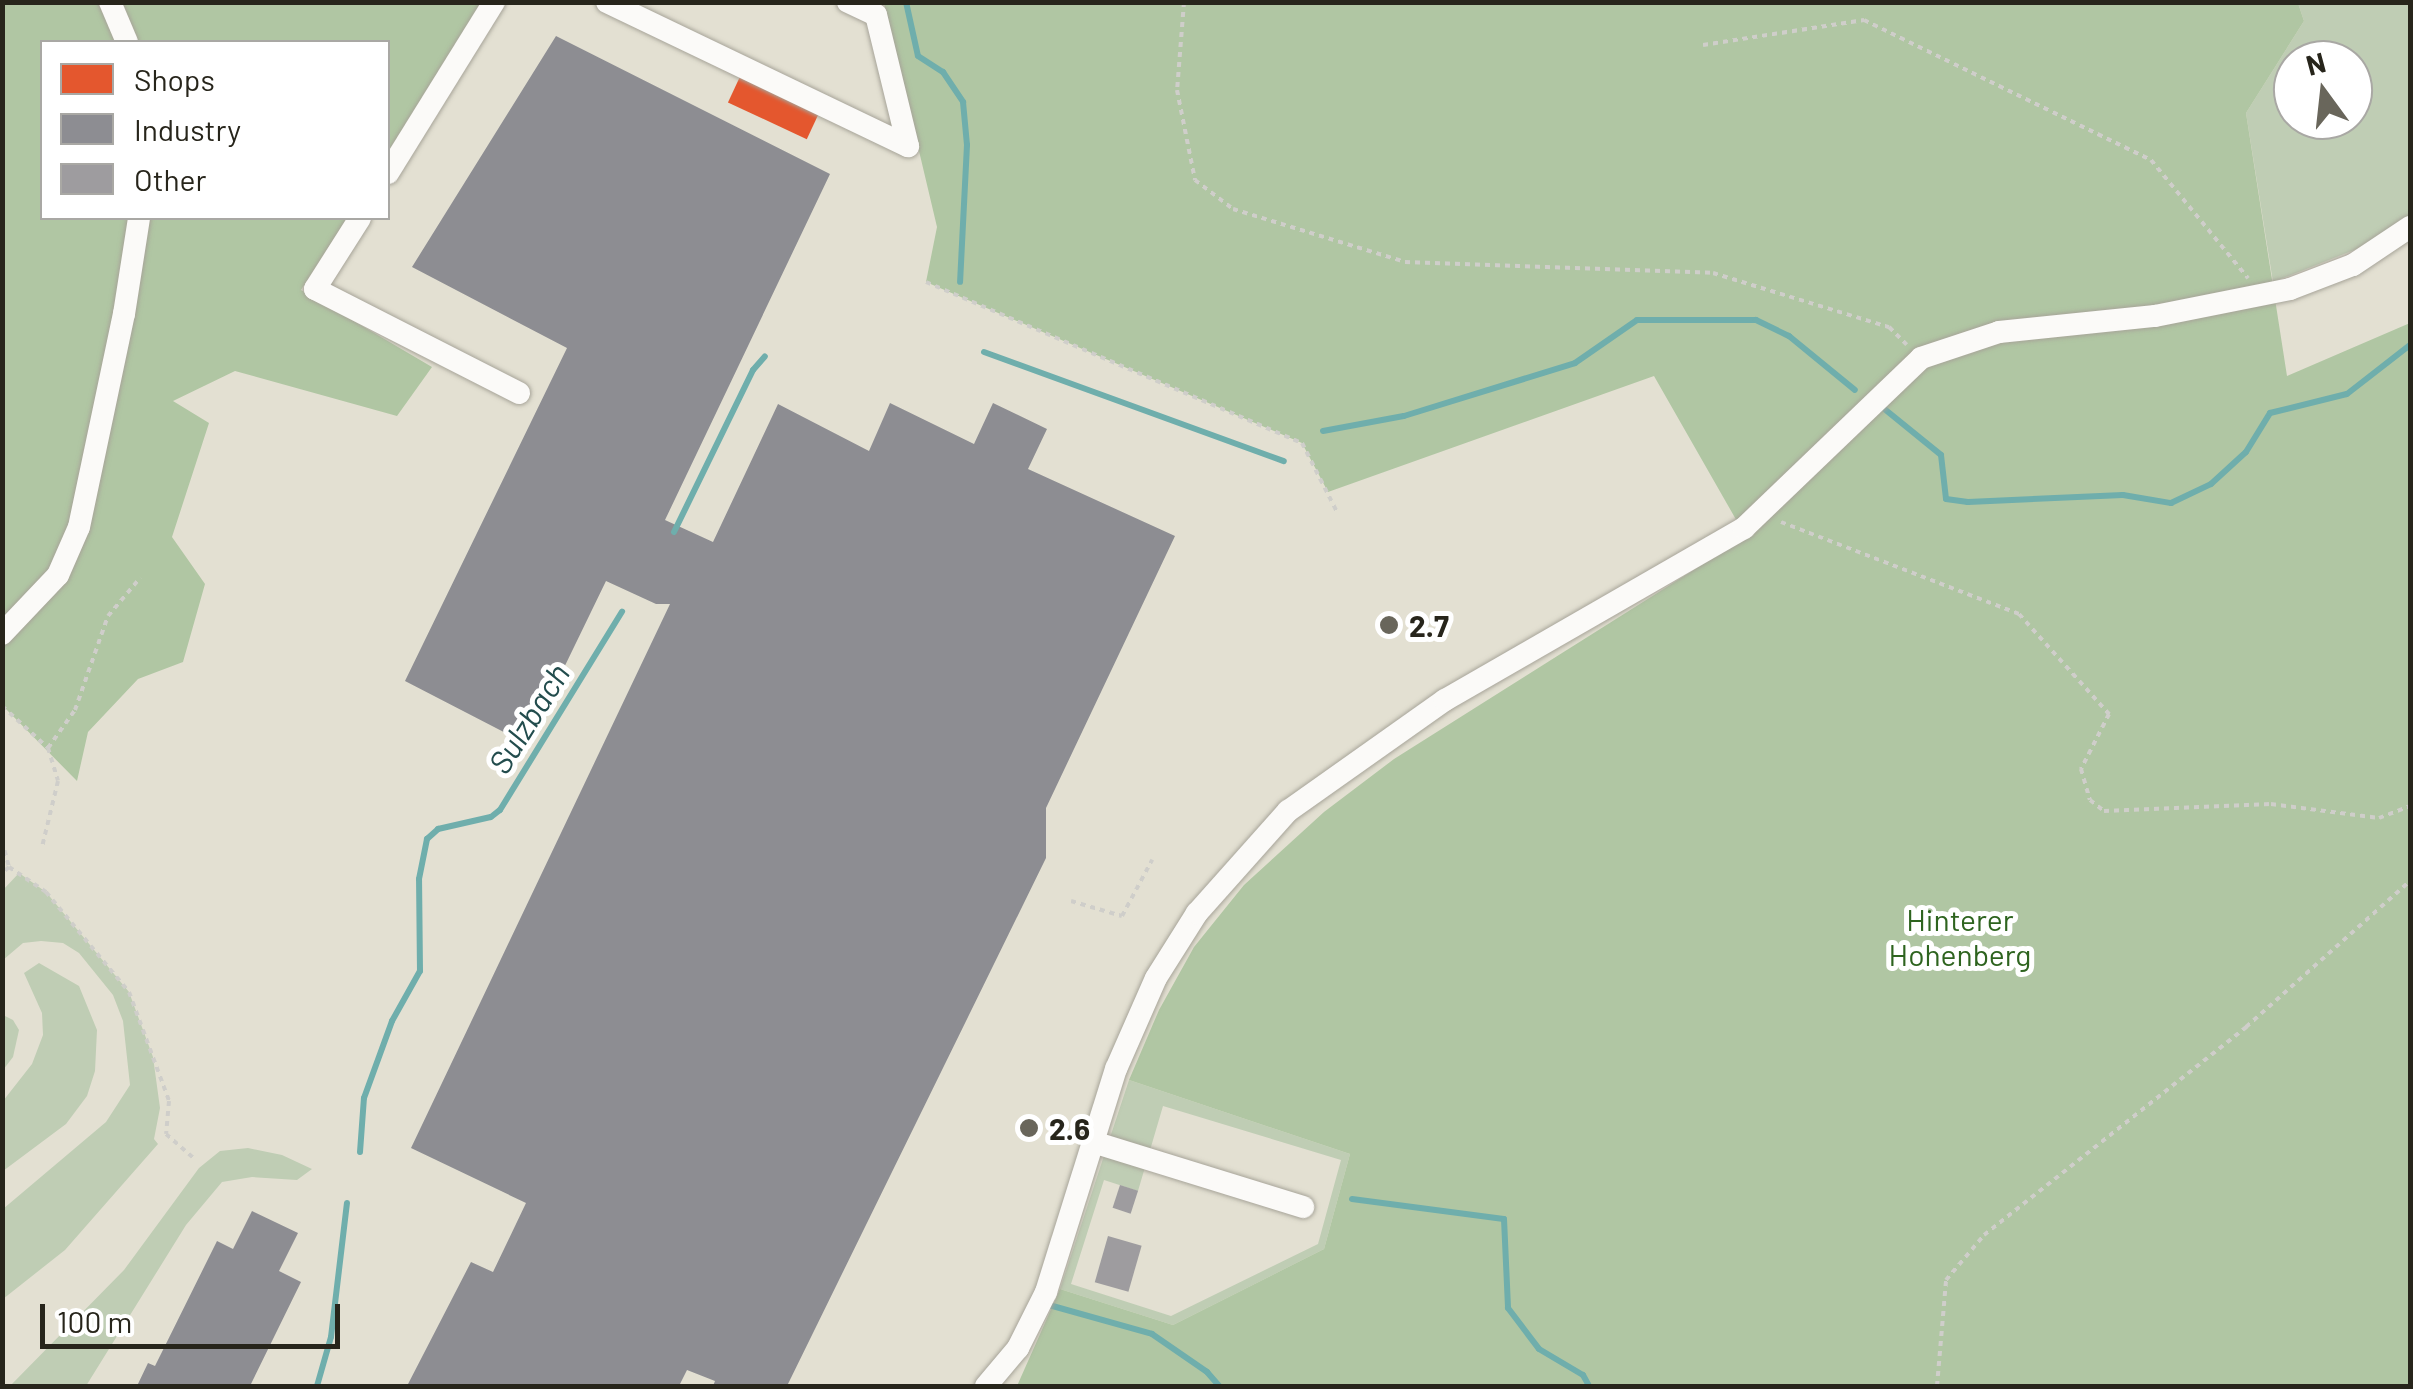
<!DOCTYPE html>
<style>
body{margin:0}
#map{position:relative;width:2413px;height:1389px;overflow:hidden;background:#e3e0d2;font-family:Barlow,sans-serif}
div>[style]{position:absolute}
.green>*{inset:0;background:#bfcdb4}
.forest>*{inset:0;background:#b0c6a3}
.shops>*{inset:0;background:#e4572e;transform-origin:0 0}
.industry>*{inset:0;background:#8d8d92}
.stream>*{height:6px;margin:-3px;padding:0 3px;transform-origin:3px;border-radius:3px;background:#6faeac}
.building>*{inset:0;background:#9e9c9f;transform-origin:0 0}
.path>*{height:4px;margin-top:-2px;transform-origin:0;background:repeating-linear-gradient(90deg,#cfceca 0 5px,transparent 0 10px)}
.roads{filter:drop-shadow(0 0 2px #a7a499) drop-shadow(0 0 2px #a7a499)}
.minor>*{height:22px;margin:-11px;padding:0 11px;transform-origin:11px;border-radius:11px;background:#fbfaf8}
.dots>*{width:28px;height:28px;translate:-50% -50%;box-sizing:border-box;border:5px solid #fff;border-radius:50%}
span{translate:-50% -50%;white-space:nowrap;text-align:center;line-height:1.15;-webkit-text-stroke:10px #fff;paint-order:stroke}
.poi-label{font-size:30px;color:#27251b;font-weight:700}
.left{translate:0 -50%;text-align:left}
.park-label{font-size:30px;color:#2e641f}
.water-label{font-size:32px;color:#224c4d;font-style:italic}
.frame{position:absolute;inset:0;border:5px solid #27251b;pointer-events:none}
.legend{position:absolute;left:40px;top:40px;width:350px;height:180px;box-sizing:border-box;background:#fff;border:2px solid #a9a8a4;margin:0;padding:12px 18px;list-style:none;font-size:30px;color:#27251b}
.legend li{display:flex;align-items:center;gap:20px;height:50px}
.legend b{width:50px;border:2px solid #a9a8a4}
.north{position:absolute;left:2273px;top:40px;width:100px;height:100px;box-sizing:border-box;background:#fff;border:2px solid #a9a8a4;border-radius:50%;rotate:345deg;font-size:28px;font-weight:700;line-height:40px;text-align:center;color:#27251b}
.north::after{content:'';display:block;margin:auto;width:35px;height:45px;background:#69665b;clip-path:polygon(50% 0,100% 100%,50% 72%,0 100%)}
.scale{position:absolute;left:40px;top:1304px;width:300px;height:45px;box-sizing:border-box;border:5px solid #27251b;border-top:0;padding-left:12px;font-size:30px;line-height:35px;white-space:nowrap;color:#27251b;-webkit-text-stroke:8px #fff;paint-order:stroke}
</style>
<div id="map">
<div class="green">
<div style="clip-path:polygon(evenodd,2298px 3px,2410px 3px,2410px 218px,2377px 241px,2273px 282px,2246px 113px,2304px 21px,2298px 3px,2293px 60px,2353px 60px,2353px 120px,2293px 120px,2293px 60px)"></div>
<div style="clip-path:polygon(19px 873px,46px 892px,129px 992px,153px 1057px,160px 1108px,154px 1139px,158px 1144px,65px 1250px,3px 1299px,3px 1209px,106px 1122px,130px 1085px,123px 1021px,113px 995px,79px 953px,63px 943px,41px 941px,23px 943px,3px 960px,3px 890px)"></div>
<div style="clip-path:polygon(39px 963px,79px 986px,97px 1030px,95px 1071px,87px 1096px,66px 1124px,3px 1171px,3px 1101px,32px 1064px,43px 1035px,42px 1013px,24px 973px)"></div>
<div style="clip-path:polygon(3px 1015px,13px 1020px,19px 1030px,13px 1057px,3px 1070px)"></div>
<div style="clip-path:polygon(evenodd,1129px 1080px,1350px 1154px,1324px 1249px,1173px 1325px,1060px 1289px,1129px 1080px,1163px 1106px,1341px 1160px,1318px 1244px,1171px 1316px,1071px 1284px,1104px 1180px,1138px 1191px,1163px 1106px)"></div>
<div style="clip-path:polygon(248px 1148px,282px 1155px,312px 1169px,297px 1180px,252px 1177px,222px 1182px,186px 1225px,86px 1386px,10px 1386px,124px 1270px,199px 1168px,220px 1151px)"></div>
</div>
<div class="forest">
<div style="clip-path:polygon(3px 3px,481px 3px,388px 154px,388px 42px,42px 42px,42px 218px,347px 218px,301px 290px,432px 367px,397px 416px,235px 371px,173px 401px,209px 423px,172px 537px,205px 584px,183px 662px,138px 679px,88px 732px,77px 781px,3px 706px)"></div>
<div style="clip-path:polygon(884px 3px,2298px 3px,2304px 21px,2246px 113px,2287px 376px,2410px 323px,2410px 1386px,1017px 1386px,1060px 1289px,1173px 1325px,1324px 1249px,1350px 1154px,1129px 1080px,1159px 1010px,1194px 947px,1244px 885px,1324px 812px,1394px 759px,1746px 537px,1654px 376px,1328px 492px,1302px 443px,926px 282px,937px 227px)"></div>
</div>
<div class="shops">
<div style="left:744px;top:68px;width:87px;height:38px;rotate:25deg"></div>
</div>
<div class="industry">
<div style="clip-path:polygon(556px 36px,830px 174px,665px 520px,713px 542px,778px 404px,869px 451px,890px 403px,974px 444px,993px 403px,1047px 429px,1028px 469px,1175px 536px,1046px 808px,1046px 858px,787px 1386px,713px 1386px,715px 1381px,687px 1370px,679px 1386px,407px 1386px,471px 1262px,493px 1272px,526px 1203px,411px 1148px,670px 604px,656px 604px,606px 581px,527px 744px,405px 681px,567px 348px,412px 267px)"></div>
<div style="clip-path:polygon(252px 1211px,298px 1233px,279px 1271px,301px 1282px,250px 1386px,137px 1386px,148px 1363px,155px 1366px,217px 1241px,233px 1249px)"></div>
</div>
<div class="stream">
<div style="left:906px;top:2px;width:55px;rotate:77.5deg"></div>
<div style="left:918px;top:56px;width:30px;rotate:33deg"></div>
<div style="left:943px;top:72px;width:36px;rotate:56deg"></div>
<div style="left:963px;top:102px;width:43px;rotate:84.7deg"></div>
<div style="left:967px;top:145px;width:137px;rotate:92.9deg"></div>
<div style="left:984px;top:352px;width:319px;rotate:20deg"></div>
<div style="left:1882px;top:407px;width:76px;rotate:39.1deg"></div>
<div style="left:1941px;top:455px;width:44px;rotate:83.5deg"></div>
<div style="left:1946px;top:499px;width:22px;rotate:8deg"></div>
<div style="left:1968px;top:502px;width:155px;rotate:-2.6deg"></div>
<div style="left:2123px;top:495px;width:49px;rotate:9.5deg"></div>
<div style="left:2171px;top:503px;width:44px;rotate:-25.4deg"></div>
<div style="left:2211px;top:484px;width:47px;rotate:-42.4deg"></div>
<div style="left:2246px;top:452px;width:46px;rotate:-58.4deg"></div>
<div style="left:2270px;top:413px;width:79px;rotate:-13.9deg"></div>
<div style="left:2347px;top:394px;width:80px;rotate:-37.9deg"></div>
<div style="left:1323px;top:431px;width:82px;rotate:-10.5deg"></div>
<div style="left:1404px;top:416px;width:179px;rotate:-17.2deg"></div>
<div style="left:1575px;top:363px;width:75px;rotate:-34.7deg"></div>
<div style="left:1637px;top:320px;width:119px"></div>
<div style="left:1756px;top:320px;width:37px;rotate:26deg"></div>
<div style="left:1789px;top:336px;width:85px;rotate:39.3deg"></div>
<div style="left:674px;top:532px;width:180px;rotate:-64deg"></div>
<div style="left:753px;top:370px;width:18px;rotate:-49deg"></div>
<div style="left:360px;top:1152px;width:54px;rotate:-85.8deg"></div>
<div style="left:364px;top:1098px;width:82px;rotate:-70deg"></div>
<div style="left:392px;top:1021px;width:57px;rotate:-60.8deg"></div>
<div style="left:420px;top:971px;width:92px;rotate:-90.6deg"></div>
<div style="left:419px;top:879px;width:41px;rotate:-78.7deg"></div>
<div style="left:427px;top:839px;width:15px;rotate:-42deg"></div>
<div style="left:438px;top:829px;width:54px;rotate:-12.8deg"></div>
<div style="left:491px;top:817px;width:11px;rotate:-38deg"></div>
<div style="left:500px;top:810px;width:233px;rotate:-58.4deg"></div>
<div style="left:1352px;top:1199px;width:153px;rotate:7.5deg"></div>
<div style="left:1504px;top:1219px;width:89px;rotate:87.4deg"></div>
<div style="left:1508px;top:1308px;width:51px;rotate:52.9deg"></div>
<div style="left:1539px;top:1349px;width:51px;rotate:30.6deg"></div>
<div style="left:1583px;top:1375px;width:13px;rotate:61deg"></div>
<div style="left:1049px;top:1305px;width:107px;rotate:15.7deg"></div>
<div style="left:1152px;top:1334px;width:67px;rotate:34.6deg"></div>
<div style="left:1207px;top:1372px;width:18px;rotate:49deg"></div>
<div style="left:317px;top:1386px;width:51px;rotate:-74.1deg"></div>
<div style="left:331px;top:1337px;width:135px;rotate:-83.2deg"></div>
</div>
<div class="building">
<div style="left:1120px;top:1185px;width:19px;height:24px;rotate:18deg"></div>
<div style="left:1108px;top:1236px;width:35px;height:48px;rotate:16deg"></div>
</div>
<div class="path">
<div style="left:1184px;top:2px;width:88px;rotate:94.5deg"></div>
<div style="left:1177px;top:90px;width:92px;rotate:78.7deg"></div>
<div style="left:1195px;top:180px;width:48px;rotate:37.3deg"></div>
<div style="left:1233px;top:209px;width:180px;rotate:17.1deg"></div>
<div style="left:1405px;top:262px;width:308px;rotate:2deg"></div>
<div style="left:1713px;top:273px;width:184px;rotate:17.1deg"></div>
<div style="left:1889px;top:327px;width:25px;rotate:45deg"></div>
<div style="left:1703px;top:45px;width:163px;rotate:-8.8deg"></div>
<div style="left:1864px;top:20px;width:319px;rotate:26deg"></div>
<div style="left:2151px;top:160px;width:153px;rotate:50.6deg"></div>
<div style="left:926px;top:282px;width:409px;rotate:23.2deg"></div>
<div style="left:1302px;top:443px;width:77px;rotate:63.1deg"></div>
<div style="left:1781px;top:522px;width:255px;rotate:21.1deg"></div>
<div style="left:2019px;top:614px;width:135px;rotate:48deg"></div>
<div style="left:2109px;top:714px;width:62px;rotate:117deg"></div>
<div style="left:2081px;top:769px;width:32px;rotate:74deg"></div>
<div style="left:2090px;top:800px;width:18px;rotate:38deg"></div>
<div style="left:2104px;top:811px;width:167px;rotate:-2.4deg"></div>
<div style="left:2271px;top:804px;width:109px;rotate:7.4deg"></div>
<div style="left:2379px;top:818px;width:33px;rotate:-21deg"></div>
<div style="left:2px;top:706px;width:62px;rotate:42.4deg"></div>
<div style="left:48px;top:748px;width:34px;rotate:73deg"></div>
<div style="left:58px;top:781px;width:68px;rotate:103.6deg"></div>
<div style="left:48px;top:748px;width:47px;rotate:-54.6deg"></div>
<div style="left:75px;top:710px;width:100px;rotate:-70.7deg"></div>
<div style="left:108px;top:616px;width:50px;rotate:-49.9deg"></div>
<div style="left:2px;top:841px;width:27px;rotate:75deg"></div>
<div style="left:9px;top:867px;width:9px;rotate:139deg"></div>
<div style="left:9px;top:867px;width:45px;rotate:34deg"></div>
<div style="left:46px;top:892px;width:130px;rotate:50.3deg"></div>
<div style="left:129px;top:992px;width:116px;rotate:69.8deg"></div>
<div style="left:169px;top:1101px;width:33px;rotate:95deg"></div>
<div style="left:166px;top:1134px;width:38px;rotate:41deg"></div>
<div style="left:1071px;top:901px;width:53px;rotate:16.4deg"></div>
<div style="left:1122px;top:916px;width:64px;rotate:-61.8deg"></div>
<div style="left:1937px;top:1386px;width:106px;rotate:-85.1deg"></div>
<div style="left:1946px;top:1280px;width:59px;rotate:-49.8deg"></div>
<div style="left:1984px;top:1235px;width:335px;rotate:-38.4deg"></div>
<div style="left:2246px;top:1027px;width:220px;rotate:-41.7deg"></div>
</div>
<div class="roads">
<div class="minor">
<div style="left:110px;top:2px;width:43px;rotate:67deg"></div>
<div style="left:607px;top:2px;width:334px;rotate:25.6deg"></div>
<div style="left:908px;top:146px;width:135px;rotate:-103.7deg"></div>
<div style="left:876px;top:15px;width:31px;rotate:-155deg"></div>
<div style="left:388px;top:173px;width:201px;rotate:-58.2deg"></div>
<div style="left:360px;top:218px;width:84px;rotate:122.4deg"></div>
<div style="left:315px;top:289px;width:229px;rotate:27deg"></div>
<div style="left:2px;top:634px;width:81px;rotate:-46.5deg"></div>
<div style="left:58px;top:575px;width:52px;rotate:-66.4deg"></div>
<div style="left:79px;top:527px;width:218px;rotate:-78.1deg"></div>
<div style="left:124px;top:314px;width:97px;rotate:-81.1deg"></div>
<div style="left:1093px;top:1142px;width:220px;rotate:17.2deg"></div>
<div style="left:986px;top:1386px;width:50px;rotate:-49.9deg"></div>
<div style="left:1018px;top:1348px;width:63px;rotate:-63.4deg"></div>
<div style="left:1046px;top:1292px;width:234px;rotate:-72.6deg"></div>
<div style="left:1116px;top:1069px;width:99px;rotate:-66.3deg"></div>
<div style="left:1156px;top:978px;width:77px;rotate:-57.8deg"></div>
<div style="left:1197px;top:913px;width:137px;rotate:-48.3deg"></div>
<div style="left:1288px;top:811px;width:192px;rotate:-35.3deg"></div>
<div style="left:1445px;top:700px;width:345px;rotate:-29.9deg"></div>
<div style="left:1744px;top:528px;width:245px;rotate:-43.8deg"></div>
<div style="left:1921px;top:358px;width:82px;rotate:-18.4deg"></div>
<div style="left:1999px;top:332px;width:157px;rotate:-5.9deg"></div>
<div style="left:2155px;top:316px;width:138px;rotate:-11.3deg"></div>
<div style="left:2290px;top:289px;width:67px;rotate:-20.9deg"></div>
<div style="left:2353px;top:265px;width:69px;rotate:-33.7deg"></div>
</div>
</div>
<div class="dots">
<div style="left:1389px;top:625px;background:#69665b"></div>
<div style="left:1029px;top:1128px;background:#69665b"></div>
</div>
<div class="poi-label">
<span class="left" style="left:1409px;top:625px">2.7</span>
<span class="left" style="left:1049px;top:1128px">2.6</span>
</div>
<div class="park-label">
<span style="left:1960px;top:936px">Hinterer<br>Hohenberg</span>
</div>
<div class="water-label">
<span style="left:528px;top:718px;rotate:-58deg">Sulzbach</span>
</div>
<div class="frame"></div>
<ul class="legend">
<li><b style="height:28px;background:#e4572e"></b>Shops</li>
<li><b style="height:28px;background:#8d8d92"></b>Industry</li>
<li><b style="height:28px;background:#9e9c9f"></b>Other</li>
</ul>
<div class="north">N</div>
<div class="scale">100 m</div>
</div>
